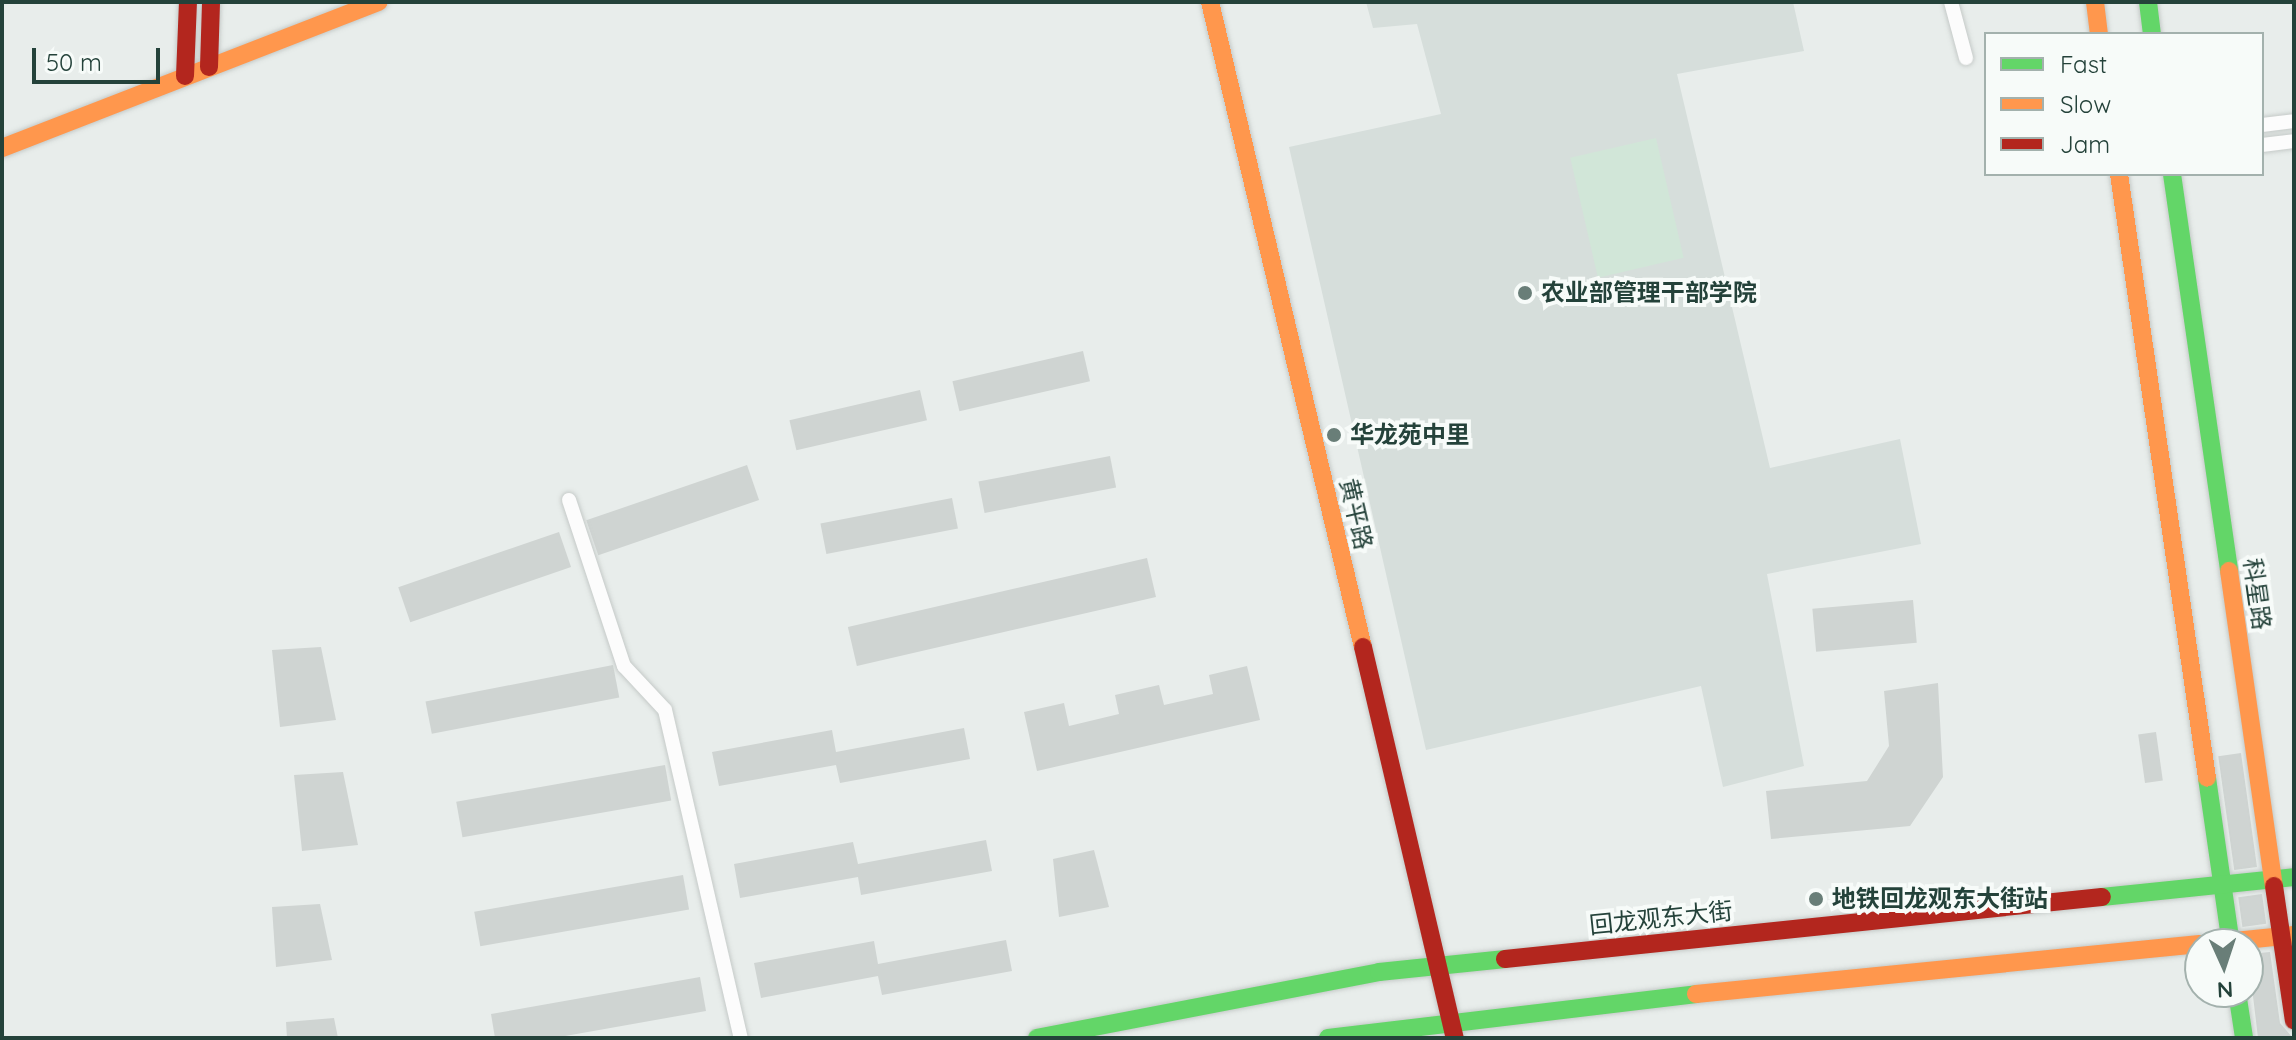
<!DOCTYPE html>
<meta charset="utf-8">
<style>
body{margin:0}
#map{position:relative;width:2296px;height:1040px;overflow:hidden;background:#e8edeb;font-family:Quicksand,"Noto Sans SC",sans-serif}
div>[style]{position:absolute}
.built>*{inset:0;background:#d6dedb}
.green>*{inset:0;background:#d1e6d8;transform-origin:0 0}
.building>*{inset:0;background:#cfd4d2;transform-origin:0 0}
.roads{filter:drop-shadow(0 0 2px #c5cac8) drop-shadow(0 0 2px #c5cac8)}
.street>*{height:14px;margin:-7px;padding:0 7px;transform-origin:7px;border-radius:7px;background:#fcfcfc}
.fast>*{height:18px;margin:-9px;padding:0 9px;transform-origin:9px;border-radius:9px;background:#63d668}
.slow>*{height:18px;margin:-9px;padding:0 9px;transform-origin:9px;border-radius:9px;background:#ff974d}
.jam>*{height:18px;margin:-9px;padding:0 9px;transform-origin:9px;border-radius:9px;background:#b3261e}
.dots>*{width:22px;height:22px;translate:-50% -50%;box-sizing:border-box;border:4px solid #f7fbf9;border-radius:50%}
span{translate:-50% -50%;white-space:nowrap;text-align:center;line-height:1.15;-webkit-text-stroke:8px #f7fbf9;paint-order:stroke}
.poi-label{font-size:24px;color:#24423a;font-weight:700}
.left{translate:0 -50%;text-align:left}
.street-label{font-size:24px;color:#24423a}
.frame{position:absolute;inset:0;border:4px solid #24423a;pointer-events:none}
.legend{position:absolute;left:1984px;top:32px;width:280px;height:144px;box-sizing:border-box;background:#f7fbf9;border:2px solid #a3b1ad;margin:0;padding:10px 14px;list-style:none;font-size:24px;color:#24423a}
.legend li{display:flex;align-items:center;gap:16px;height:40px}
.legend b{width:40px;border:2px solid #a3b1ad}
.north{position:absolute;left:2184px;top:928px;width:80px;height:80px;box-sizing:border-box;background:#f7fbf9;border:2px solid #a3b1ad;border-radius:50%;rotate:177deg;font-size:22px;font-weight:700;line-height:32px;text-align:center;color:#24423a}
.north::after{content:'';display:block;margin:auto;width:28px;height:36px;background:#697e78;clip-path:polygon(50% 0,100% 100%,50% 72%,0 100%)}
.scale{position:absolute;left:32px;top:48px;width:128px;height:36px;box-sizing:border-box;border:4px solid #24423a;border-top:0;padding-left:10px;font-size:24px;line-height:28px;white-space:nowrap;color:#24423a;-webkit-text-stroke:6px #f7fbf9;paint-order:stroke}
</style>
<div id="map">
<div class="built">
<div style="clip-path:polygon(1366px 2px,1793px 2px,1804px 51px,1677px 74px,1770px 468px,1900px 439px,1921px 544px,1767px 574px,1804px 766px,1723px 787px,1701px 686px,1426px 750px,1289px 147px,1441px 114px,1417px 24px,1373px 28px)"></div>
</div>
<div class="green">
<div style="left:1656px;top:138px;width:123px;height:88px;rotate:77deg"></div>
</div>
<div class="building">
<div style="left:1083px;top:351px;width:31px;height:134px;rotate:77deg"></div>
<div style="left:920px;top:390px;width:31px;height:134px;rotate:77deg"></div>
<div style="left:1110px;top:456px;width:32px;height:134px;rotate:79deg"></div>
<div style="left:747px;top:465px;width:37px;height:170px;rotate:71deg"></div>
<div style="left:952px;top:498px;width:31px;height:134px;rotate:79deg"></div>
<div style="left:559px;top:532px;width:37px;height:170px;rotate:71deg"></div>
<div style="left:1147px;top:558px;width:40px;height:307px;rotate:77deg"></div>
<div style="left:1913px;top:600px;width:43px;height:101px;rotate:85deg"></div>
<div style="clip-path:polygon(321px 647px,336px 720px,280px 727px,272px 650px)"></div>
<div style="left:613px;top:665px;width:33px;height:191px;rotate:79deg"></div>
<div style="clip-path:polygon(1247px 666px,1260px 720px,1037px 771px,1024px 712px,1064px 703px,1069px 726px,1119px 714px,1115px 695px,1159px 685px,1164px 705px,1213px 694px,1209px 675px)"></div>
<div style="clip-path:polygon(1938px 683px,1943px 777px,1910px 826px,1771px 839px,1766px 791px,1867px 781px,1889px 746px,1884px 691px)"></div>
<div style="clip-path:polygon(964px 728px,970px 759px,840px 783px,836px 765px,719px 786px,712px 752px,832px 730px,836px 752px)"></div>
<div style="left:2156px;top:732px;width:49px;height:18px;rotate:82deg"></div>
<div style="left:2241px;top:753px;width:115px;height:23px;rotate:82deg"></div>
<div style="left:665px;top:765px;width:36px;height:212px;rotate:80deg"></div>
<div style="clip-path:polygon(343px 772px,358px 845px,302px 851px,294px 775px)"></div>
<div style="clip-path:polygon(986px 840px,992px 871px,861px 895px,858px 877px,740px 898px,734px 864px,853px 842px,858px 864px)"></div>
<div style="clip-path:polygon(1094px 850px,1109px 907px,1059px 917px,1053px 859px)"></div>
<div style="left:683px;top:875px;width:35px;height:212px;rotate:80deg"></div>
<div style="left:2262px;top:894px;width:30px;height:24px;rotate:82deg"></div>
<div style="clip-path:polygon(320px 904px,332px 960px,276px 967px,272px 907px)"></div>
<div style="clip-path:polygon(1006px 940px,1012px 971px,882px 995px,878px 976px,761px 998px,754px 963px,874px 941px,878px 964px)"></div>
<div style="clip-path:polygon(2270px 952px,2280px 1023px,2293px 1038px,2258px 1038px,2248px 954px)"></div>
<div style="clip-path:polygon(700px 977px,706px 1011px,554px 1038px,495px 1038px,491px 1014px)"></div>
<div style="clip-path:polygon(334px 1018px,338px 1038px,287px 1038px,286px 1022px)"></div>
</div>
<div class="roads">
<div class="street">
<div style="left:1951px;top:2px;width:58px;rotate:75deg"></div>
<div style="left:2262px;top:125px;width:32px;rotate:-7deg"></div>
<div style="left:2262px;top:145px;width:32px;rotate:-7deg"></div>
<div style="left:569px;top:500px;width:175px;rotate:71.7deg"></div>
<div style="left:624px;top:666px;width:60px;rotate:47deg"></div>
<div style="left:665px;top:710px;width:337px;rotate:77deg"></div>
</div>
<div class="fast">
<div style="left:2148px;top:2px;width:32px;rotate:83deg"></div>
<div style="left:2172px;top:174px;width:401px;rotate:81.8deg"></div>
<div style="left:2207px;top:778px;width:168px;rotate:81.8deg"></div>
<div style="left:2102px;top:897px;width:193px;rotate:-5.9deg"></div>
<div style="left:2237px;top:992px;width:47px;rotate:81.3deg"></div>
<div style="left:1037px;top:1038px;width:348px;rotate:-10.9deg"></div>
<div style="left:1379px;top:972px;width:127px;rotate:-5.9deg"></div>
<div style="left:1328px;top:1038px;width:371px;rotate:-6.8deg"></div>
</div>
<div class="slow">
<div style="left:1210px;top:2px;width:663px;rotate:76.66deg"></div>
<div style="left:2095px;top:2px;width:32px;rotate:83deg"></div>
<div style="left:2px;top:148px;width:404px;rotate:-21.2deg"></div>
<div style="left:2119px;top:174px;width:610px;rotate:81.71deg"></div>
<div style="left:2229px;top:571px;width:318px;rotate:81.9deg"></div>
<div style="left:2215px;top:943px;width:79px;rotate:-5.8deg"></div>
<div style="left:1696px;top:994px;width:506px;rotate:-5.67deg"></div>
</div>
<div class="jam">
<div style="left:209px;top:67px;width:65px;rotate:-88.2deg"></div>
<div style="left:185px;top:76px;width:74px;rotate:-87.7deg"></div>
<div style="left:1363px;top:647px;width:402px;rotate:76.8deg"></div>
<div style="left:2274px;top:886px;width:136px;rotate:81.6deg"></div>
<div style="left:1505px;top:959px;width:600px;rotate:-5.93deg"></div>
</div>
</div>
<div class="dots">
<div style="left:1525px;top:293px;background:#697e78"></div>
<div style="left:1334px;top:435px;background:#697e78"></div>
<div style="left:1816px;top:899px;background:#697e78"></div>
</div>
<div class="poi-label">
<span class="left" style="left:1541px;top:293px">农业部管理干部学院</span>
<span class="left" style="left:1350px;top:435px">华龙苑中里</span>
<span class="left" style="left:1832px;top:899px">地铁回龙观东大街站</span>
</div>
<div class="street-label">
<span style="left:1356px;top:514px;rotate:77deg">黄平路</span>
<span style="left:2257px;top:594px;rotate:82deg">科星路</span>
<span style="left:1661px;top:918px;rotate:-6deg">回龙观东大街</span>
</div>
<div class="frame"></div>
<ul class="legend">
<li><b style="height:10px;background:#63d668"></b>Fast</li>
<li><b style="height:10px;background:#ff974d"></b>Slow</li>
<li><b style="height:10px;background:#b3261e"></b>Jam</li>
</ul>
<div class="north">N</div>
<div class="scale">50 m</div>
</div>
